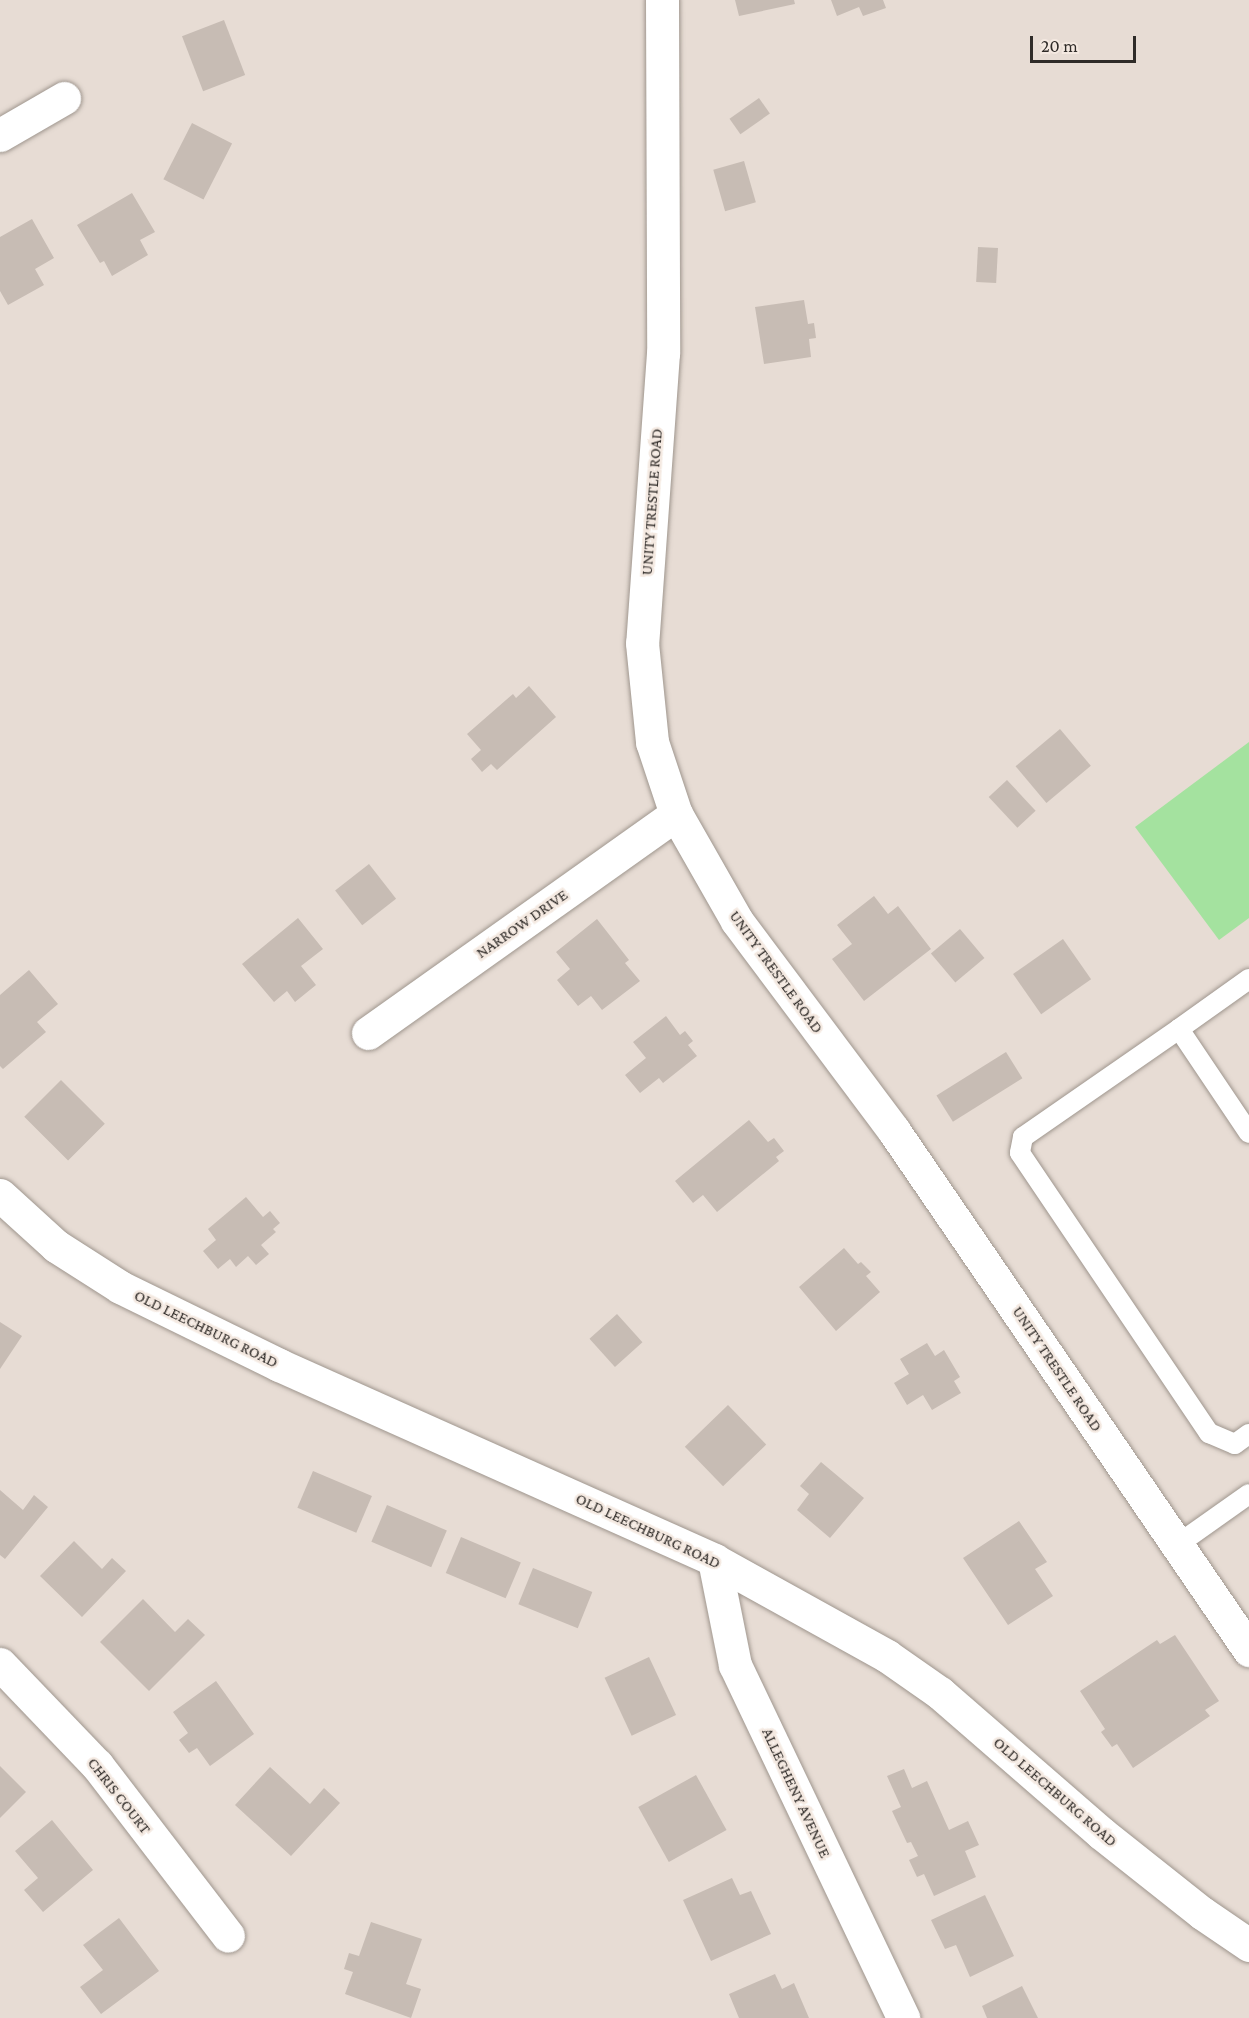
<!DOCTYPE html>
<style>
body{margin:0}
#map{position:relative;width:1249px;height:2018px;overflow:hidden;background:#e7dcd4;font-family:"Crimson Pro",serif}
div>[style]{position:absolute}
.green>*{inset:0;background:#a4e29f}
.building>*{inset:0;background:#c7bcb4;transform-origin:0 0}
.roads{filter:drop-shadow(0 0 2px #9f968e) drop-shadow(0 0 2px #9f968e)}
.service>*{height:20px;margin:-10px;padding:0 10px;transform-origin:10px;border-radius:10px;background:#fff}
.minor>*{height:33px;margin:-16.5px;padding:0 16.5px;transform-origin:16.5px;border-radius:16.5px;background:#fff}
.tertiary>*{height:33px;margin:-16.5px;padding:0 16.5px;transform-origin:16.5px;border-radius:16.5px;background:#fff}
span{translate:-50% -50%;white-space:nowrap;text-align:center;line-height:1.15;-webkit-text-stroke:5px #f4e9e1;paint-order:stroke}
.street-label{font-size:16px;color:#2f2b28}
.scale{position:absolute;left:1030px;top:36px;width:106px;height:27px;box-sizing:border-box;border:3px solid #2f2b28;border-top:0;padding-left:8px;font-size:18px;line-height:21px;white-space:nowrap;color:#2f2b28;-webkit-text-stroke:4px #f4e9e1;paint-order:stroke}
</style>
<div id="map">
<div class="green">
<div style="clip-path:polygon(1249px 742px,1249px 918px,1219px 940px,1135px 827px)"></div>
</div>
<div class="building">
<div style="clip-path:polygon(735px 0,794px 0,795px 4px,739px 16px)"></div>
<div style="clip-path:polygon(831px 0,883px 0,886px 8px,863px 16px,859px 7px,837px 16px)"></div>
<div style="left:224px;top:20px;width:59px;height:45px;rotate:69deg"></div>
<div style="left:759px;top:98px;width:19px;height:36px;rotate:55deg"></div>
<div style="left:192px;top:123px;width:45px;height:63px;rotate:27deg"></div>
<div style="left:744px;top:161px;width:43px;height:32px;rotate:74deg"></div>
<div style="clip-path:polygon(132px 193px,155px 232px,140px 240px,148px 255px,112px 276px,104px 261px,100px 263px,77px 225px)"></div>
<div style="clip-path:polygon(32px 219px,54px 258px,35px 269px,44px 285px,8px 305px,0 291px,0 237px)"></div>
<div style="left:978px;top:247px;width:20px;height:35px;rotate:3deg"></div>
<div style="clip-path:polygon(804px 300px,808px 324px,814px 323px,816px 338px,809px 339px,811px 357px,764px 364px,755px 307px)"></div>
<div style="clip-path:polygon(529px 686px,556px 717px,497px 770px,491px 764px,482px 772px,471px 759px,481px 750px,467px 734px,513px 694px,516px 698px)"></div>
<div style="left:1060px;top:729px;width:48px;height:58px;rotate:50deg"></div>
<div style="left:1007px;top:780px;width:42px;height:25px;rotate:47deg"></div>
<div style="left:369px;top:864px;width:44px;height:43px;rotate:52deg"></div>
<div style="clip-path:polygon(874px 896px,888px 914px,898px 906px,931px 949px,864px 1001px,832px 959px,852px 944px,837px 925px)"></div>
<div style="clip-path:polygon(298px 918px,323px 949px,301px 966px,316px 985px,295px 1002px,287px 991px,274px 1002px,242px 964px)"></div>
<div style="clip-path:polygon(597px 919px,629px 960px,625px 963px,640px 981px,602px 1010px,591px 996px,578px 1006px,557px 980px,570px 969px,556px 952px)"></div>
<div style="left:960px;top:929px;width:38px;height:38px;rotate:50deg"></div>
<div style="left:1063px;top:939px;width:49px;height:61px;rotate:55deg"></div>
<div style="clip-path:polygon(29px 970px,58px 1004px,37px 1022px,46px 1032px,3px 1069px,0 1066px,0 995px)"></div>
<div style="clip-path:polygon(666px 1016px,680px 1035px,685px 1031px,693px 1041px,688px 1045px,697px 1056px,663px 1083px,659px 1078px,640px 1093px,625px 1075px,646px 1058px,633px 1042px)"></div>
<div style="left:1006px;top:1052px;width:31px;height:82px;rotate:58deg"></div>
<div style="left:61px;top:1080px;width:62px;height:52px;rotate:45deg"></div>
<div style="clip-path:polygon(749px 1120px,768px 1142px,774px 1138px,784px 1151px,776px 1157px,779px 1161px,717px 1212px,703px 1195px,693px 1203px,675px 1181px)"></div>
<div style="clip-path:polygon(246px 1197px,263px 1217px,270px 1211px,280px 1223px,273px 1229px,276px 1232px,261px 1245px,269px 1254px,256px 1265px,248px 1256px,236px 1267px,230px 1259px,218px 1269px,203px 1251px,216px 1240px,208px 1229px)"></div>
<div style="clip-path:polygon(844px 1248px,858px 1264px,861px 1262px,871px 1272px,866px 1276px,880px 1292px,836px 1331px,799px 1287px)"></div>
<div style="left:617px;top:1314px;width:38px;height:37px;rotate:48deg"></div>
<div style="clip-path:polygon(0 1322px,22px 1336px,0 1369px)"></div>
<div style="clip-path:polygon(927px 1343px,935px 1356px,944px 1350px,960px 1377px,954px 1381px,961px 1393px,932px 1410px,923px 1395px,907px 1405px,894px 1383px,909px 1374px,900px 1359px)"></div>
<div style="left:728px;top:1405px;width:55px;height:60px;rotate:46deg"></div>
<div style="clip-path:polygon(821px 1462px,864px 1498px,830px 1538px,797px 1510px,809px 1494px,800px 1486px)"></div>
<div style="left:313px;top:1471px;width:64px;height:40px;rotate:23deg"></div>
<div style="clip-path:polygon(0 1490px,23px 1510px,34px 1495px,48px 1507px,5px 1559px,0 1555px)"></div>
<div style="left:387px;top:1505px;width:65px;height:40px;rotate:23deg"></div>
<div style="clip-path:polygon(1019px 1521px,1047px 1562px,1035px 1569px,1053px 1596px,1008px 1625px,963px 1558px)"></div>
<div style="left:461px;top:1537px;width:65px;height:39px;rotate:23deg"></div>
<div style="clip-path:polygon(74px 1541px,102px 1569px,112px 1558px,126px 1571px,82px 1617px,40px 1576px)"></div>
<div style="left:533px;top:1568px;width:64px;height:39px;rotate:22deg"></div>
<div style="clip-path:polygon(143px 1599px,175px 1632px,188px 1619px,205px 1635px,149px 1691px,100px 1642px)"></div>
<div style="clip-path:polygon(1175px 1635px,1219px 1701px,1205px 1710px,1210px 1716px,1133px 1768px,1117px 1744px,1112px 1747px,1101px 1732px,1105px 1729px,1080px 1691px,1157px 1640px,1160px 1644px)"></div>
<div style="left:649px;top:1657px;width:64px;height:49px;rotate:65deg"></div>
<div style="clip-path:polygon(216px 1681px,254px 1734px,210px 1766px,197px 1748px,189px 1753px,179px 1740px,188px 1733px,173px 1712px)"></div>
<div style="clip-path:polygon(0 1766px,26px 1792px,0 1818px)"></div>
<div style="clip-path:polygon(270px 1767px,310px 1804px,324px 1788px,340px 1803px,291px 1856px,235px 1805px)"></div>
<div style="clip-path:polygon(904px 1769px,912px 1788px,927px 1781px,949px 1830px,968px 1821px,979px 1845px,965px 1851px,976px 1877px,934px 1896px,924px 1874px,917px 1877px,909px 1860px,918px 1856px,911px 1842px,907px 1843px,892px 1811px,901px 1807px,887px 1776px)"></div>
<div style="left:696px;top:1775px;width:63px;height:66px;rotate:61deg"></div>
<div style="clip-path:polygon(52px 1820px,93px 1870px,43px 1912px,24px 1890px,38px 1878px,15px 1851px)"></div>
<div style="clip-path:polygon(732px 1878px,740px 1895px,751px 1891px,771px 1934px,711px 1961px,683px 1900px)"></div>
<div style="clip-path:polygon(985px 1895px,1014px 1956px,970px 1977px,956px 1945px,945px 1949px,931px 1920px)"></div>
<div style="clip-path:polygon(119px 1918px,159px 1971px,101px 2014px,80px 1987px,103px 1970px,83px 1945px)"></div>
<div style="clip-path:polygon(371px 1922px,422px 1939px,406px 1984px,421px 1989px,411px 2018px,345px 1994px,353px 1972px,344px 1969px,349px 1953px,359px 1956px)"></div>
<div style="clip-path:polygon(775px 1974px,782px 1989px,794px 1983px,809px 2018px,739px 2018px,729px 1994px)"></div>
<div style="clip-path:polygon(1022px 1986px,1038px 2018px,987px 2018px,982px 2006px)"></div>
</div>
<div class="roads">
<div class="service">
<div style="left:1249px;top:979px;width:86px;rotate:144.5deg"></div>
<div style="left:1179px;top:1029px;width:125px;rotate:56.1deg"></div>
<div style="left:1179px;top:1029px;width:190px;rotate:145.3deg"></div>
<div style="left:1023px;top:1137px;width:16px;rotate:101deg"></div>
<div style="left:1020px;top:1153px;width:338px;rotate:56deg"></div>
<div style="left:1209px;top:1433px;width:28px;rotate:23deg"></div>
<div style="left:1235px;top:1444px;width:17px;rotate:-36deg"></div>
<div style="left:1177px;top:1545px;width:88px;rotate:-35.3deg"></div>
</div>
<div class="minor">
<div style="left:0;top:135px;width:74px;rotate:-30deg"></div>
<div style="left:368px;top:1033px;width:378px;rotate:-35.4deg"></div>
<div style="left:714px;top:1560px;width:107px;rotate:78.7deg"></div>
<div style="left:735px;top:1665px;width:391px;rotate:64.5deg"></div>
<div style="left:0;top:1664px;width:140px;rotate:46.2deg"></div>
<div style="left:97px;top:1765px;width:215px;rotate:52.5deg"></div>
</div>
<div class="tertiary">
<div style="left:662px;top:0;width:353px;rotate:89.8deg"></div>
<div style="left:663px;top:353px;width:291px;rotate:94.1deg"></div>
<div style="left:642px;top:643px;width:100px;rotate:84.2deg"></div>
<div style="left:652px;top:742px;width:76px;rotate:71.6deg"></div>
<div style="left:676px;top:814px;width:123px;rotate:60.3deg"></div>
<div style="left:737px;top:921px;width:262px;rotate:53.2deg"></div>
<div style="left:894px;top:1131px;width:629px;rotate:55.63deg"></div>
<div style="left:0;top:1195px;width:76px;rotate:42.3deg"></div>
<div style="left:56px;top:1246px;width:76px;rotate:32.6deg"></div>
<div style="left:120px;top:1287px;width:177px;rotate:26.1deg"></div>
<div style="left:279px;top:1365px;width:477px;rotate:24.1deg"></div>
<div style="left:714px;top:1560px;width:198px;rotate:29deg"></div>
<div style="left:887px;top:1656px;width:65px;rotate:34.9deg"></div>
<div style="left:940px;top:1693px;width:213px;rotate:41deg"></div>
<div style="left:1101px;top:1833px;width:129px;rotate:38.4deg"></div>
<div style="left:1202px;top:1913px;width:57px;rotate:34.2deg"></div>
</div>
</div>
<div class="street-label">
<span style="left:652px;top:502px;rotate:-86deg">UNITY TRESTLE ROAD</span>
<span style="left:522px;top:924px;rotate:-35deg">NARROW DRIVE</span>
<span style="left:776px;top:972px;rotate:54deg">UNITY TRESTLE ROAD</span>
<span style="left:206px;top:1329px;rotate:26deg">OLD LEECHBURG ROAD</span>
<span style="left:1057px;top:1369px;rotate:56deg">UNITY TRESTLE ROAD</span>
<span style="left:648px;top:1531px;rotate:25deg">OLD LEECHBURG ROAD</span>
<span style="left:1055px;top:1792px;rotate:41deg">OLD LEECHBURG ROAD</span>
<span style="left:796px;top:1793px;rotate:65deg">ALLEGHENY AVENUE</span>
<span style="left:119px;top:1796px;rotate:52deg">CHRIS COURT</span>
</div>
<div class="scale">20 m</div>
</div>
